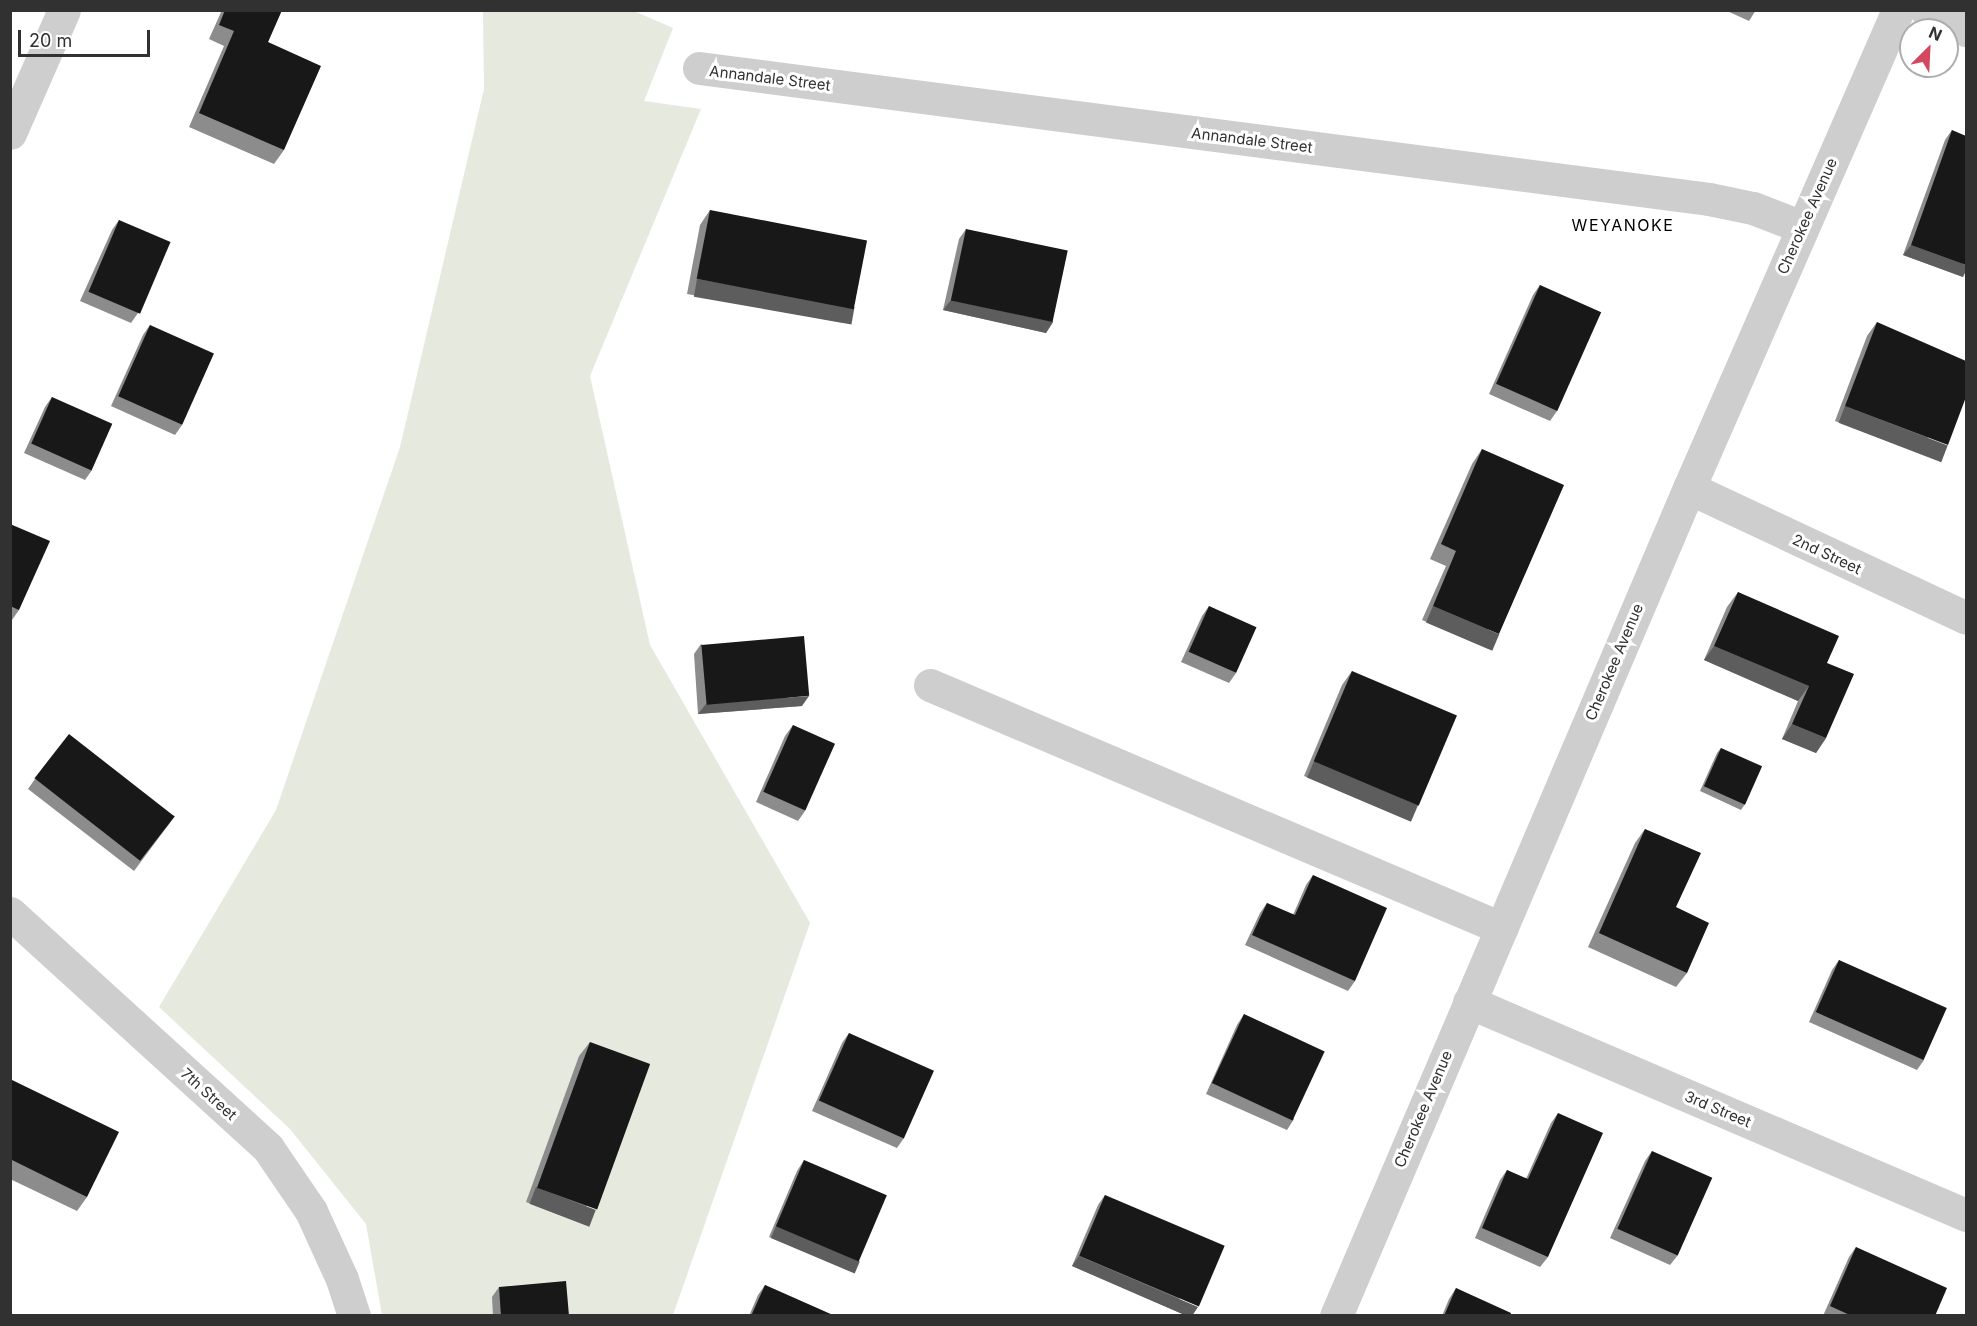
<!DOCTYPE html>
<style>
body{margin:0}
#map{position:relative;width:1977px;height:1326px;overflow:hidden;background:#fff;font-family:Inter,sans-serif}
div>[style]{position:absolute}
.green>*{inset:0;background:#e5e9de}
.minor>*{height:33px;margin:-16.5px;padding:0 16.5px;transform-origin:16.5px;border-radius:16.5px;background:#cecece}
.wall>*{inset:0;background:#8c8c8c}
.shaded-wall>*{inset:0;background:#5d5d5d;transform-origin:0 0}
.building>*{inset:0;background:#181818;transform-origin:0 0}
span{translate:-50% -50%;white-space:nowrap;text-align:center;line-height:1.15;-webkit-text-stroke:6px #fff;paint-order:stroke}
.street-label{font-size:15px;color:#313131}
.neighbourhood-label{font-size:16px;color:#000;letter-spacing:1.5px}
.frame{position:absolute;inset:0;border:12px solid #313131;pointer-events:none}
.north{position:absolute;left:1899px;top:18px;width:60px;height:60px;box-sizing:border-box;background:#fff;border:2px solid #adadad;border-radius:50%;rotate:24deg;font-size:16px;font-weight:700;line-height:24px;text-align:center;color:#313131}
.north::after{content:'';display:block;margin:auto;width:21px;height:27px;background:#d3485e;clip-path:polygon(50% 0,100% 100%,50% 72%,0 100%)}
.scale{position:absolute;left:18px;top:30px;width:132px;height:27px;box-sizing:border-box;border:3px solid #313131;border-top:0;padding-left:8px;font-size:18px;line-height:21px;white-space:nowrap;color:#313131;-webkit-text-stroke:4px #fff;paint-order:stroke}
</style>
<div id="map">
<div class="green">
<div style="clip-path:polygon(483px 11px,634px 11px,673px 28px,644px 101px,701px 109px,590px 376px,650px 645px,810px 923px,673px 1315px,382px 1315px,366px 1224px,290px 1129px,159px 1007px,276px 810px,400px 447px,484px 89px)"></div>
</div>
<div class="minor">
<div style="left:1926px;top:10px;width:45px;rotate:26.6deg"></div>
<div style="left:699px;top:68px;width:1018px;rotate:7.39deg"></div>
<div style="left:1709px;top:199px;width:45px;rotate:11.6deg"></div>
<div style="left:1753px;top:208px;width:53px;rotate:21.2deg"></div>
<div style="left:10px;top:133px;width:134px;rotate:-66.3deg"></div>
<div style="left:1689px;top:488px;width:306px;rotate:25.1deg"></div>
<div style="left:930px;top:685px;width:621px;rotate:23.05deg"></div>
<div style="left:10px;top:913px;width:349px;rotate:42.3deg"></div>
<div style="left:268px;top:1148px;width:76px;rotate:55.7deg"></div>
<div style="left:311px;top:1211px;width:75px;rotate:65.5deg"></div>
<div style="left:342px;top:1279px;width:39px;rotate:72deg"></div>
<div style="left:1469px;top:1002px;width:541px;rotate:23.2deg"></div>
<div style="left:1336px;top:1316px;width:900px;rotate:-66.91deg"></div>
<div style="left:1689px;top:488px;width:522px;rotate:-66.38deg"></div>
</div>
<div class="wall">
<div style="clip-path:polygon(222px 10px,282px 10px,268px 42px,284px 150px,274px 164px,189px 127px,224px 46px,209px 39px)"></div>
<div style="clip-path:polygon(1725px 10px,1756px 10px,1749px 21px)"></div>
<div style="clip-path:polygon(1952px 130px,1963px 277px,1903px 255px,1945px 140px)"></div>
<div style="clip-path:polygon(710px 210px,844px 323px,687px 294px,700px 225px)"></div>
<div style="clip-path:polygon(119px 220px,138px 313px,131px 323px,80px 301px,112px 230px)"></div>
<div style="clip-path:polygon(966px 229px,1053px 322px,1046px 333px,943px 310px,959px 239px)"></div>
<div style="clip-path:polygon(1540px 285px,1557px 411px,1550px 421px,1489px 394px,1533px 295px)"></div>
<div style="clip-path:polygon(1877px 322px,1938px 460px,1835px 421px,1867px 336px)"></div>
<div style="clip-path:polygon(150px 325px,182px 425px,175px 435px,111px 406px,143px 335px)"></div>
<div style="clip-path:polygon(52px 397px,92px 470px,85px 480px,24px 453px,45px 407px)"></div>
<div style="clip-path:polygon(1482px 449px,1489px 649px,1422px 620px,1446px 566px,1430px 559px,1472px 464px)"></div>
<div style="clip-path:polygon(10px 524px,19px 610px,12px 620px,10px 620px)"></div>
<div style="clip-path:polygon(1738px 592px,1827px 663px,1826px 738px,1816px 753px,1782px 739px,1798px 701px,1704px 660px,1727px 607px)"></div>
<div style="clip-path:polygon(1209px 606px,1236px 673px,1229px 683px,1181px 662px,1202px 616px)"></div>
<div style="clip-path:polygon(701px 644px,802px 706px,698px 714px,694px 654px)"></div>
<div style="clip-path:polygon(1352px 671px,1408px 820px,1304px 776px,1342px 685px)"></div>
<div style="clip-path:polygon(793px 725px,805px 811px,798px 821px,756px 802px,785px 736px)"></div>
<div style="clip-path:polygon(1721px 748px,1745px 804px,1741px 810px,1700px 791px,1717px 753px)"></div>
<div style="clip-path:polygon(35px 779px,175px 816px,134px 871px,28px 789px)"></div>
<div style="clip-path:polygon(1645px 829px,1687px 973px,1676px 987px,1588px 947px,1635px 843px)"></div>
<div style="clip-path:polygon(1313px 875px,1355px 981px,1348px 991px,1245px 945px,1260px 913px,1267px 903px,1293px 915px,1306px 885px)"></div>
<div style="clip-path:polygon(1839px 960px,1924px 1060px,1917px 1070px,1809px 1022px,1832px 970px)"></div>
<div style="clip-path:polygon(1244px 1014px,1294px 1119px,1287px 1130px,1206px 1094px,1237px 1025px)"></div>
<div style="clip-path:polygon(849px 1033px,904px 1138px,897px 1148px,812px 1111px,842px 1043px)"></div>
<div style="clip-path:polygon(590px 1042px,586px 1225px,526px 1202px,579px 1056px)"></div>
<div style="clip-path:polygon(10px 1079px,87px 1197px,77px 1211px,10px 1179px)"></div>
<div style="clip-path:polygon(1558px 1113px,1548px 1257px,1540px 1267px,1475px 1238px,1500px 1180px,1507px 1170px,1526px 1179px,1551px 1123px)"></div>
<div style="clip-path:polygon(1652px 1151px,1678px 1255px,1670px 1265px,1610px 1238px,1645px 1161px)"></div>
<div style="clip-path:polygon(804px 1160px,853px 1272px,769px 1237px,797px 1171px)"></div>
<div style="clip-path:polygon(1105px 1195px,1192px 1316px,1187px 1316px,1072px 1266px,1098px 1205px)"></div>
<div style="clip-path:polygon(1856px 1247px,1935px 1316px,1823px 1316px,1849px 1257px)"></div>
<div style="clip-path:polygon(765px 1285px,835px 1316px,749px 1316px,758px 1295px)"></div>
<div style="clip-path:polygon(499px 1287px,569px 1316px,493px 1316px,492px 1297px)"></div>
<div style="clip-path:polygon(1456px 1288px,1510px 1316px,1442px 1316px,1449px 1299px)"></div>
</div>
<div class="shaded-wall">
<div style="clip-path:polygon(1911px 245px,1966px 265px,1966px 271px,1963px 277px,1903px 255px)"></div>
<div style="left:697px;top:279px;width:160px;height:18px;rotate:10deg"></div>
<div style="clip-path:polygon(951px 300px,1053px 322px,1046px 333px,943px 310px)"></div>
<div style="left:1845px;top:406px;width:110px;height:18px;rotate:21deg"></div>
<div style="left:1433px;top:606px;width:72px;height:18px;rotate:23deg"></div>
<div style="clip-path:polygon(1714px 646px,1809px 686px,1798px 701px,1704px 660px)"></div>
<div style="clip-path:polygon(809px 696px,802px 706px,698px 714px,706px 704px)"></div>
<div style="clip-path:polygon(1792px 724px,1826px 738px,1816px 753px,1782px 739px)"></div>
<div style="left:1314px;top:761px;width:113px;height:18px;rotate:23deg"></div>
<div style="left:536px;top:1187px;width:64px;height:18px;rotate:21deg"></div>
<div style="left:776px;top:1226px;width:91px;height:13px;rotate:23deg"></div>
<div style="clip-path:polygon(1079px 1256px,1198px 1307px,1192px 1316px,1187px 1316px,1072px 1266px)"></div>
</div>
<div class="building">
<div style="clip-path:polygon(225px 10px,282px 10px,268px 42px,321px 66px,284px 150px,199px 113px,234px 31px,219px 25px)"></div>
<div style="clip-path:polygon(1952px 130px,1966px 136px,1966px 265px,1911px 245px)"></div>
<div style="left:710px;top:210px;width:160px;height:70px;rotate:11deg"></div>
<div style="left:119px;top:220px;width:56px;height:78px;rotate:23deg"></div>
<div style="left:966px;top:229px;width:104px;height:73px;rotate:12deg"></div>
<div style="left:1540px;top:285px;width:67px;height:108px;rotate:24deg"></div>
<div style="clip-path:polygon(1877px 322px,1966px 361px,1966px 397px,1948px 445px,1845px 406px)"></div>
<div style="left:150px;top:325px;width:70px;height:78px;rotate:24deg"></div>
<div style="left:52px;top:397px;width:66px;height:51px;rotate:24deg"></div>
<div style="clip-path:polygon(1482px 449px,1564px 485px,1499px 634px,1433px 606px,1456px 551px,1441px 544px)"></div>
<div style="clip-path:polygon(10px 524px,50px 541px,19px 610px,10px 606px)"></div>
<div style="clip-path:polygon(1738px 592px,1839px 636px,1827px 663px,1854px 674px,1826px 738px,1792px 724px,1809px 686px,1714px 646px)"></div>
<div style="left:1209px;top:606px;width:52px;height:50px;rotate:24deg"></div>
<div style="left:804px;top:636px;width:60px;height:103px;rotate:85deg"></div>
<div style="left:1352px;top:671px;width:114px;height:98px;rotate:23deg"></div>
<div style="left:793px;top:725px;width:46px;height:73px;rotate:24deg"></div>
<div style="left:69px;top:734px;width:134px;height:56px;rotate:38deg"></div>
<div style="left:1721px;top:748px;width:45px;height:42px;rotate:24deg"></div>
<div style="clip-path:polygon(1645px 829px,1701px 853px,1676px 907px,1709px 923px,1687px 973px,1599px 933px)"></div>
<div style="clip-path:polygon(1313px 875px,1387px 908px,1355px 981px,1252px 935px,1267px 903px,1295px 915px)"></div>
<div style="left:1839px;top:960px;width:118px;height:57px;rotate:24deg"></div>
<div style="left:1244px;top:1014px;width:89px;height:76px;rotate:25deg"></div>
<div style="left:849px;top:1033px;width:93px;height:74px;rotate:24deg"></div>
<div style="left:590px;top:1042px;width:64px;height:155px;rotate:20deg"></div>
<div style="clip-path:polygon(10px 1079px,119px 1132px,87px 1197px,10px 1159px)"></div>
<div style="clip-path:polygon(1558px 1113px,1603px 1133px,1548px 1257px,1482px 1228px,1507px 1170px,1528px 1179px)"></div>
<div style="left:1652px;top:1151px;width:66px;height:85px;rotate:24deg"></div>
<div style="left:804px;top:1160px;width:90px;height:72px;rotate:23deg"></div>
<div style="left:1105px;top:1195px;width:130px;height:66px;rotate:23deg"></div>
<div style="clip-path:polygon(1856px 1247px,1947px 1288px,1935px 1316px,1852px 1316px,1830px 1306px)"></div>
<div style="clip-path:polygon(566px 1281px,569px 1316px,501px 1316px,499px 1287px)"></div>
<div style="clip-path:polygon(765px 1285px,835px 1316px,751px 1316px)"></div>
<div style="clip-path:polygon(1456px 1288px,1511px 1313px,1510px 1316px,1444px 1316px)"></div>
</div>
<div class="street-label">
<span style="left:770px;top:78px;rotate:7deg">Annandale Street</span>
<span style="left:1252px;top:140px;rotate:7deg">Annandale Street</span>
<span style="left:1807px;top:216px;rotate:-66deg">Cherokee Avenue</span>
<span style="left:1827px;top:554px;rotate:25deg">2nd Street</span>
<span style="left:1614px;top:662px;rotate:-67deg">Cherokee Avenue</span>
<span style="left:209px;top:1094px;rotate:42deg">7th Street</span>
<span style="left:1423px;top:1109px;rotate:-67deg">Cherokee Avenue</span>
<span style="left:1718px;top:1109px;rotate:23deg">3rd Street</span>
</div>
<div class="neighbourhood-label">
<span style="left:1623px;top:225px">WEYANOKE</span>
</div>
<div class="frame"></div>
<div class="north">N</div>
<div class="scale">20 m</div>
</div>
